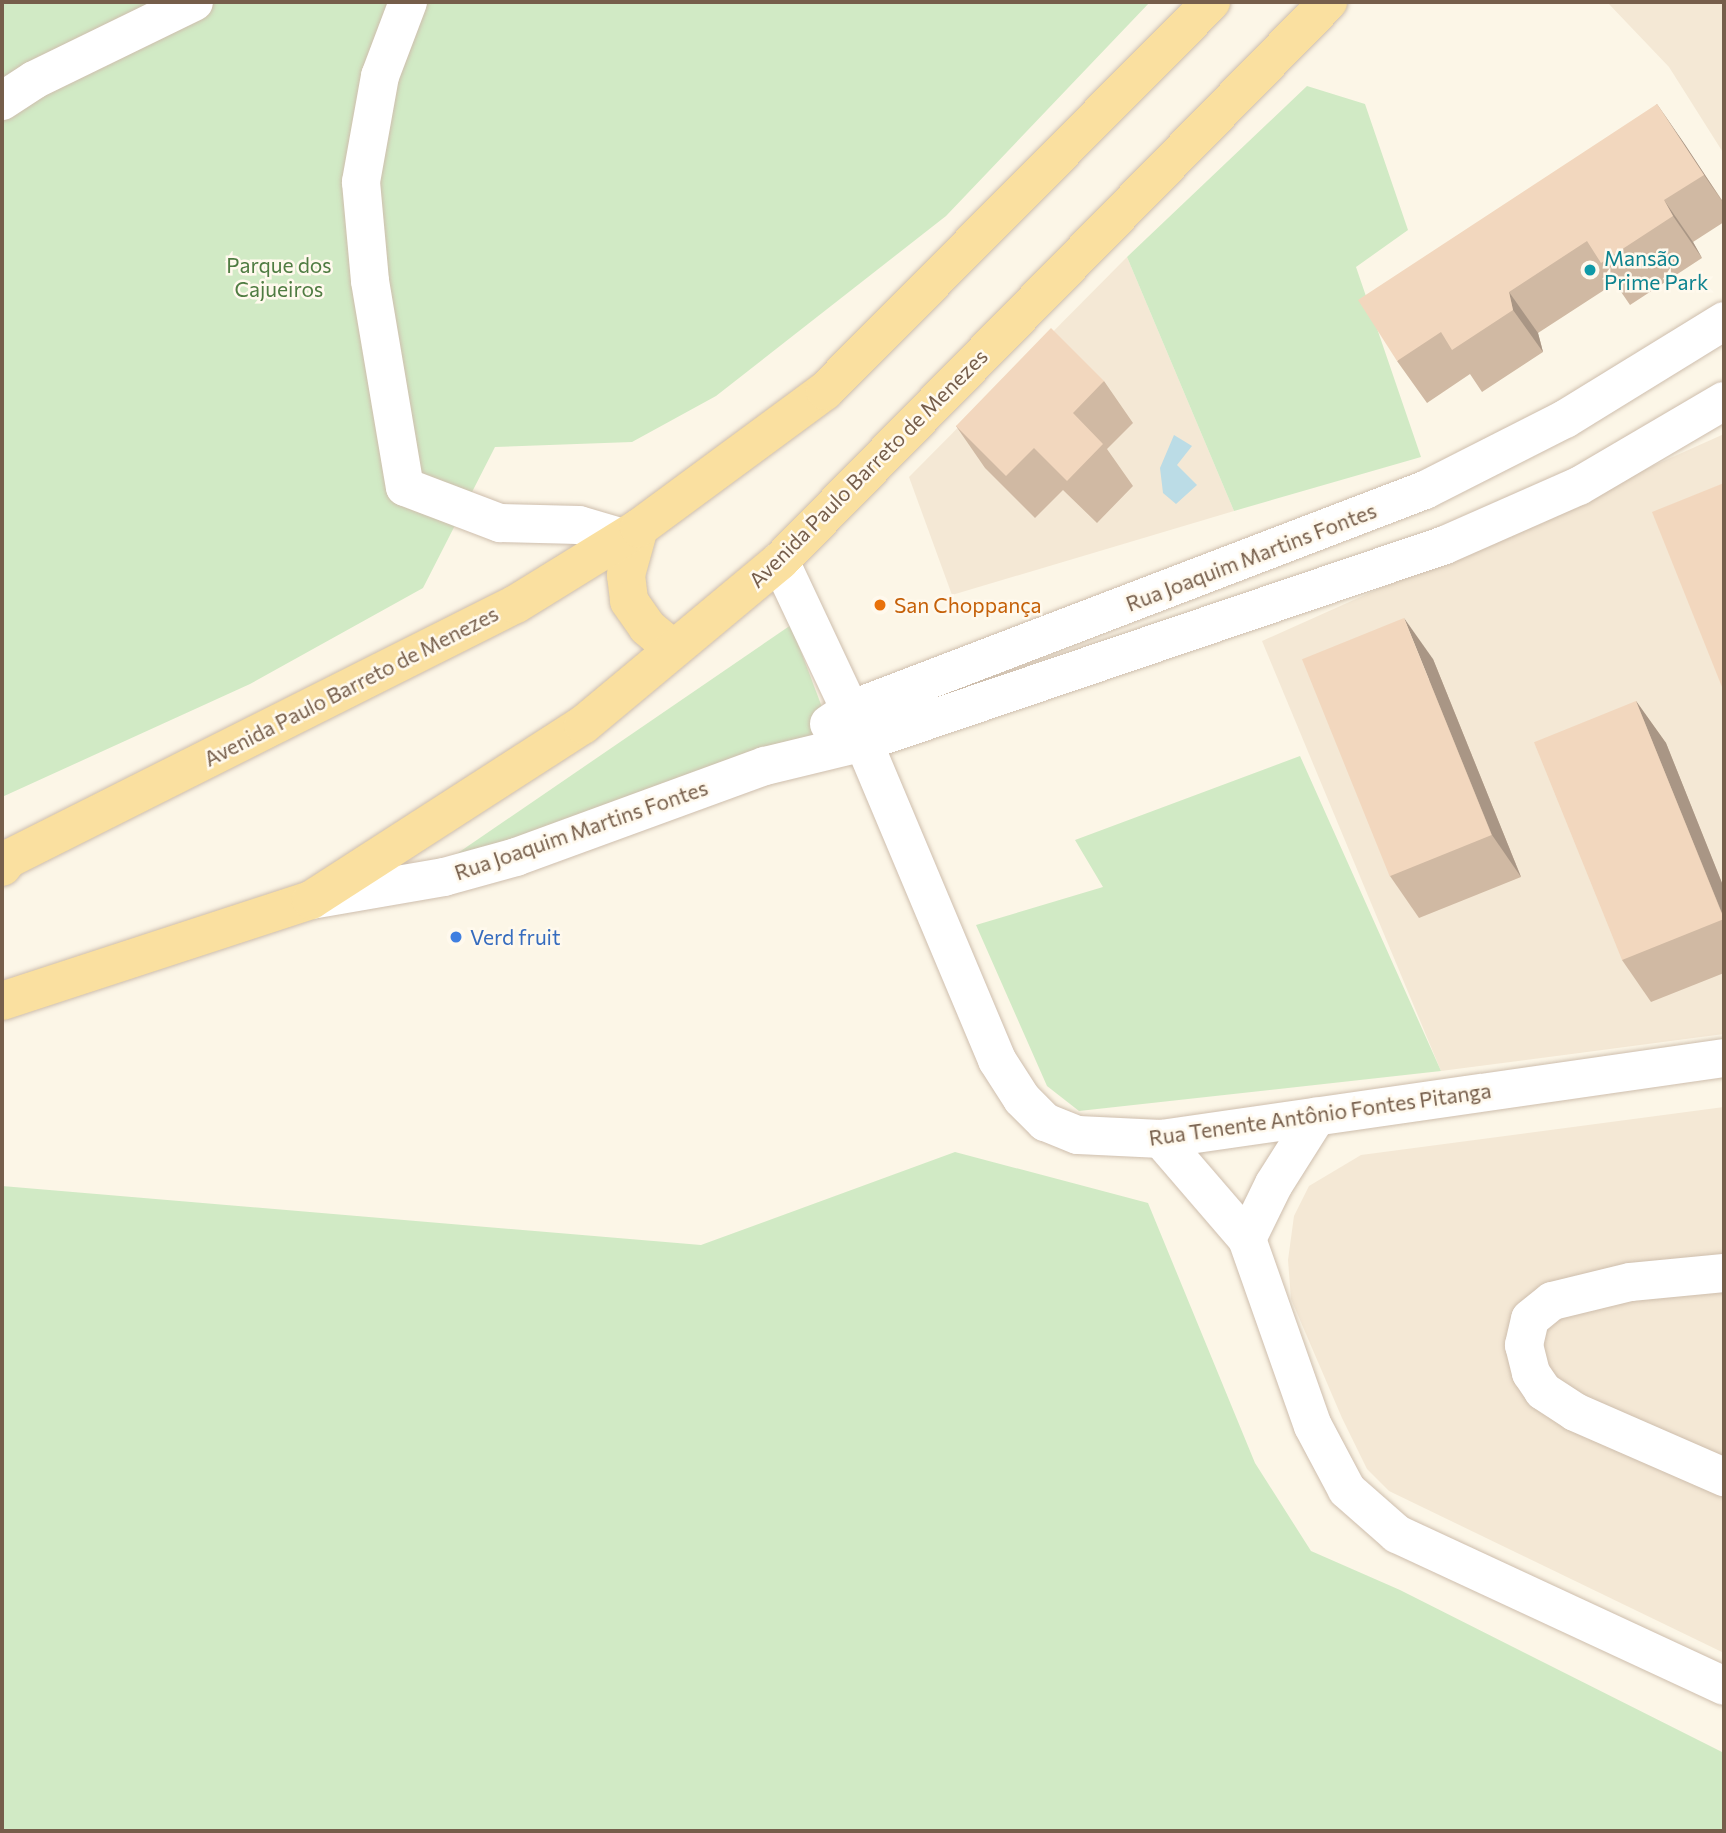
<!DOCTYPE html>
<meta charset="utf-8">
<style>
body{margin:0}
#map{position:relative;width:1726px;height:1833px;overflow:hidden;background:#fcf6e7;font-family:Commissioner,sans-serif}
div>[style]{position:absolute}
.residential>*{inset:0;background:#f4e8d5}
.green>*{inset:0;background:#d1eac5}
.water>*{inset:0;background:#bbdce6}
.roads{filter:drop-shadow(0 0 2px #cebead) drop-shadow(0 0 2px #cebead)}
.minor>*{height:38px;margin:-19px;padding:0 19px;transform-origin:19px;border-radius:19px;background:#fff}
.major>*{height:38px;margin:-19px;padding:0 19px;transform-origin:19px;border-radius:19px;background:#fae0a0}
.wall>*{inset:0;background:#d0b9a3}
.shaded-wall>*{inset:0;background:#a99685}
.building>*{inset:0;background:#f2d7be;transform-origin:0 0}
.dots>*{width:19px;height:19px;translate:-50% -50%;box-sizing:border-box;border:4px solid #fff9ed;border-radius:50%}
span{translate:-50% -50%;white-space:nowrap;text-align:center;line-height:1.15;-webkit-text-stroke:5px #fff9ed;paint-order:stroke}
.culture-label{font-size:21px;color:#0d838f}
.left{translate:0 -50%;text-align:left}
.park-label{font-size:21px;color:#4f7c42}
.street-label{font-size:21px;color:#765e4b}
.food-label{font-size:21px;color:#c56008}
.shop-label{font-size:21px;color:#366cbe}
.frame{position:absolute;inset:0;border:4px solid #765e4b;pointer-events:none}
</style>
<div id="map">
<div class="residential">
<div style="clip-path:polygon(1607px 2px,1724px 2px,1724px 154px,1669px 67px)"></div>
<div style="clip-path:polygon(1127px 257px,1234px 511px,952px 595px,909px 477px)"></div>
<div style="clip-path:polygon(1724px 434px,1724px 1034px,1441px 1071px,1262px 641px)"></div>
<div style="clip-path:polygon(1724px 1107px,1724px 1653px,1389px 1491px,1367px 1469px,1342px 1418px,1291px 1299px,1288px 1260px,1294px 1216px,1309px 1186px,1361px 1155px)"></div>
</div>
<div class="green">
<div style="clip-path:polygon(2px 2px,1150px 2px,946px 216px,716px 396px,632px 442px,495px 447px,423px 588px,250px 684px,2px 797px)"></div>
<div style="clip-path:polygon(1307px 86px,1365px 104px,1408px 230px,1356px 267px,1421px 457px,1234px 511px,1127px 257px)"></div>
<div style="clip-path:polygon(791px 625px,831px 731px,436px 868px)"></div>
<div style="clip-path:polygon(1300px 756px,1441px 1071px,1079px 1111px,1047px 1086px,976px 925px,1103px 887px,1075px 840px)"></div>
<div style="clip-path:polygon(955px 1152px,1148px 1203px,1255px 1463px,1311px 1551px,1400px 1590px,1724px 1753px,1724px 1831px,2px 1831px,2px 1186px,701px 1245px)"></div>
</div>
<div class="water">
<div style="clip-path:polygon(1174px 435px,1192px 446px,1177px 465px,1197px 485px,1176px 504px,1163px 493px,1160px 468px)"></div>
</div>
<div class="roads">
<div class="minor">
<div style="left:408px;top:2px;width:79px;rotate:110.7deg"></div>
<div style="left:380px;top:76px;width:108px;rotate:100.2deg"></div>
<div style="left:361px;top:182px;width:99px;rotate:84.8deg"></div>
<div style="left:370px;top:281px;width:209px;rotate:80.4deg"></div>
<div style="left:405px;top:487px;width:102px;rotate:20.8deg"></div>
<div style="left:500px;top:523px;width:79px;rotate:1.5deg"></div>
<div style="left:579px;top:525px;width:46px;rotate:16.5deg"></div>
<div style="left:2px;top:101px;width:38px;rotate:-33deg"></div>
<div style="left:34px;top:80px;width:178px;rotate:-26deg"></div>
<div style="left:780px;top:561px;width:165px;rotate:64.8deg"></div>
<div style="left:850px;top:710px;width:380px;rotate:67.2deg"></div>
<div style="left:997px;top:1060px;width:46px;rotate:57.3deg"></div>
<div style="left:1022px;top:1099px;width:33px;rotate:45deg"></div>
<div style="left:1045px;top:1122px;width:35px;rotate:22deg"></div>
<div style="left:1078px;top:1135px;width:83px;rotate:2.8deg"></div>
<div style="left:1161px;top:1139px;width:569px;rotate:-8.19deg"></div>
<div style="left:829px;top:724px;width:25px;rotate:-34deg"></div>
<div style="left:850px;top:710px;width:616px;rotate:-20.94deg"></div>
<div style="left:1425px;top:490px;width:157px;rotate:-26.9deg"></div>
<div style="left:1565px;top:419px;width:187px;rotate:-31.6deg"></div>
<div style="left:311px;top:900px;width:135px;rotate:-9.8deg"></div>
<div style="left:444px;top:877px;width:75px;rotate:-15.5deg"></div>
<div style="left:516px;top:857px;width:265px;rotate:-20.1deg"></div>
<div style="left:765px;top:766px;width:102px;rotate:-13.6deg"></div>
<div style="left:864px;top:742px;width:613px;rotate:-18.73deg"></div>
<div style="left:1445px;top:545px;width:146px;rotate:-23.8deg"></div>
<div style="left:1579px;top:486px;width:168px;rotate:-30.4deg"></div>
<div style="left:1161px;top:1139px;width:132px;rotate:49.3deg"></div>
<div style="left:1247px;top:1239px;width:198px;rotate:70.6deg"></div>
<div style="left:1313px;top:1426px;width:72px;rotate:62deg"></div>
<div style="left:1347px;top:1490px;width:67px;rotate:41.3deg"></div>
<div style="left:1397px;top:1534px;width:361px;rotate:24.9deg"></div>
<div style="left:1247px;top:1239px;width:61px;rotate:-63.9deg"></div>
<div style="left:1274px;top:1184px;width:80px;rotate:-57.7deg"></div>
<div style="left:1724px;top:1273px;width:94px;rotate:174.5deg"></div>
<div style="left:1630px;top:1282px;width:80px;rotate:166.3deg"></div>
<div style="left:1552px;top:1301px;width:28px;rotate:141deg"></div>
<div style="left:1530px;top:1319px;width:27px;rotate:103deg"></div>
<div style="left:1524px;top:1345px;width:29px;rotate:76deg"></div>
<div style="left:1531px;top:1373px;width:22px;rotate:56deg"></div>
<div style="left:1543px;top:1391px;width:38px;rotate:33deg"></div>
<div style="left:1575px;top:1412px;width:163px;rotate:23.6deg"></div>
</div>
<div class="major">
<div style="left:639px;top:528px;width:49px;rotate:105.5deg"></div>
<div style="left:626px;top:575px;width:26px;rotate:83deg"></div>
<div style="left:629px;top:601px;width:32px;rotate:55deg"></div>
<div style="left:647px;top:627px;width:34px;rotate:40deg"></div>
<div style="left:2px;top:867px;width:10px;rotate:-53deg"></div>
<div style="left:8px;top:859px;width:568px;rotate:-26.66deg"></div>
<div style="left:516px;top:604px;width:145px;rotate:-31.7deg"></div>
<div style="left:639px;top:528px;width:231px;rotate:-36.4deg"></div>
<div style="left:825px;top:391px;width:548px;rotate:-45.22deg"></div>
<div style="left:2px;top:1001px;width:325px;rotate:-18.1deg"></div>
<div style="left:311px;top:900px;width:323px;rotate:-32.8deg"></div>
<div style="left:583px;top:725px;width:256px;rotate:-39.8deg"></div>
<div style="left:780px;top:561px;width:783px;rotate:-45.57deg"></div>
</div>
</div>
<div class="wall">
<div style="clip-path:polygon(1657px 104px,1724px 203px,1724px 222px,1693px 242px,1702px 258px,1630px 305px,1615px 283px,1538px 333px,1543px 352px,1482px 392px,1470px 374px,1427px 403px,1397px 361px)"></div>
<div style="clip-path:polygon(1104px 381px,1133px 423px,1107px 449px,1133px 486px,1097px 523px,1063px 490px,1035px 518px,985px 468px,956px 426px)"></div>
<div style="clip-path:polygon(1433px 659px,1521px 877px,1419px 918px,1390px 876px)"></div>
<div style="clip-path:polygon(1636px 701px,1666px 743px,1724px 888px,1724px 973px,1651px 1002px,1622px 960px)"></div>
</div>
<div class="shaded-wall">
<div style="clip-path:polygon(1657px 104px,1686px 146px,1724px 204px,1704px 175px)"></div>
<div style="clip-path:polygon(1664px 200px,1693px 242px,1702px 258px,1673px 216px)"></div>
<div style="clip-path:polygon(1509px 292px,1538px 333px,1543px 352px,1513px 310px)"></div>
<div style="clip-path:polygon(1404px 618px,1433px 659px,1521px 877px,1492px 835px)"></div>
<div style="clip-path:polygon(1636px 701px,1666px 743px,1724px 888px,1724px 918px)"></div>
</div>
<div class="building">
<div style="clip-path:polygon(1657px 104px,1704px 175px,1664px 200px,1673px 216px,1601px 263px,1587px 241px,1509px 292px,1513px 310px,1452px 350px,1441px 332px,1397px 361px,1358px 300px)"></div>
<div style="clip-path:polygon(1051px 328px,1104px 381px,1073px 413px,1103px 444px,1067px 481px,1034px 448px,1006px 476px,956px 426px)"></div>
<div style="clip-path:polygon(1724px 483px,1724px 692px,1652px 512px)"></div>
<div style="left:1404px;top:618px;width:234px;height:110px;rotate:68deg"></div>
<div style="left:1636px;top:701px;width:235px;height:110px;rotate:68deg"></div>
</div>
<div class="dots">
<div style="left:1590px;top:270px;background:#0f9aa8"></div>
<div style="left:880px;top:605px;background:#e8710a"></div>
<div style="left:456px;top:937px;background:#3f7fe0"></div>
</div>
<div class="culture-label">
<span class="left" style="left:1604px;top:270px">Mansão<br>Prime Park</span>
</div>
<div class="park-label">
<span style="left:279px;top:277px">Parque dos<br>Cajueiros</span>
</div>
<div class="street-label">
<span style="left:868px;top:468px;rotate:-45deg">Avenida Paulo Barreto de Menezes</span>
<span style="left:1251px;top:557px;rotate:-21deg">Rua Joaquim Martins Fontes</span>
<span style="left:351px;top:686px;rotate:-27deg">Avenida Paulo Barreto de Menezes</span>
<span style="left:581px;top:830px;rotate:-19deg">Rua Joaquim Martins Fontes</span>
<span style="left:1320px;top:1114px;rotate:-8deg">Rua Tenente Antônio Fontes Pitanga</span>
</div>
<div class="food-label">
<span class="left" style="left:894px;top:605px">San Choppança</span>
</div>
<div class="shop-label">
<span class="left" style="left:470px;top:937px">Verd fruit</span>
</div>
<div class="frame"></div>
</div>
